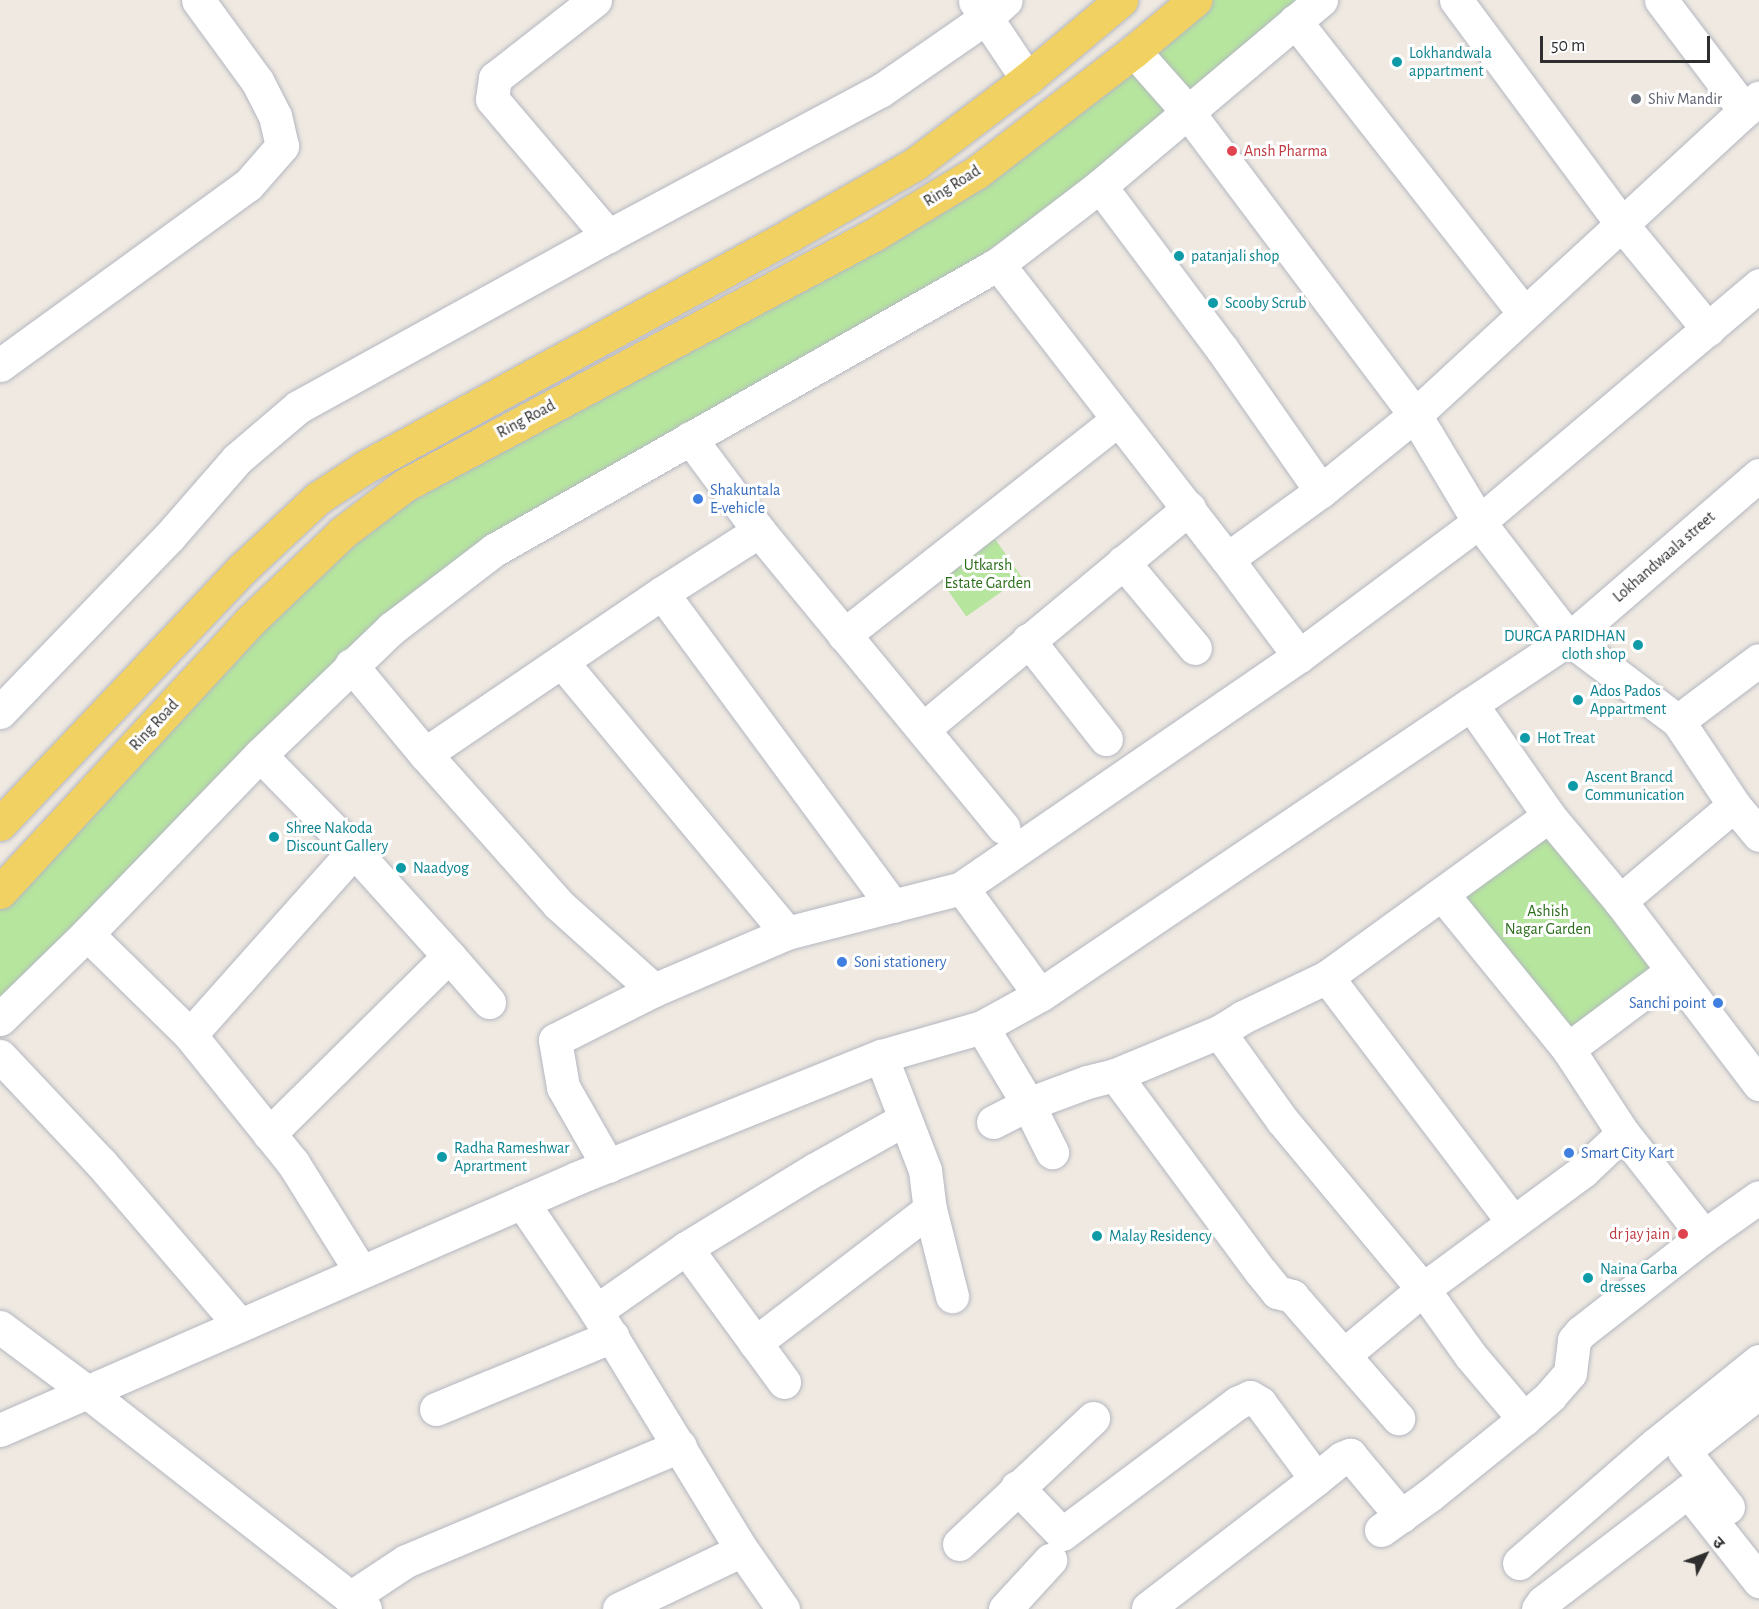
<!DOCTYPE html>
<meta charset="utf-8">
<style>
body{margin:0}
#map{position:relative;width:1759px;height:1609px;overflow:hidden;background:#efe9e1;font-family:"Alegreya Sans","Noto Sans Devanagari",sans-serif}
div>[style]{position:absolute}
.green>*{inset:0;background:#b6e59e;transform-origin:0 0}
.roads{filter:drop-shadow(0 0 2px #b4b7c1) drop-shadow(0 0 2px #b4b7c1)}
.minor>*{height:33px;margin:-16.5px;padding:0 16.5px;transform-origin:16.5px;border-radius:16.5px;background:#fff}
.major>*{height:33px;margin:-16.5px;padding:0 16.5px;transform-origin:16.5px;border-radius:16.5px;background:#f2d163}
.dots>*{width:16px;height:16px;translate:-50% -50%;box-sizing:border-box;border:3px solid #fff;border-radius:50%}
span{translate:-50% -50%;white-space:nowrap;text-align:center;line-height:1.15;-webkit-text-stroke:6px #fff;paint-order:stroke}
.culture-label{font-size:16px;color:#0d838f}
.left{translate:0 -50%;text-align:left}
.right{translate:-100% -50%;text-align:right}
.worship-label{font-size:16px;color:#5b616d}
.health-label{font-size:16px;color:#be3a42}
.street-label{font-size:16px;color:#2e2e2e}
.shop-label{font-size:16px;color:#366cbe}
.park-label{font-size:16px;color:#2c6e1b}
.north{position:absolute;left:1675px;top:1525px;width:60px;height:60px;-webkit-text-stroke:4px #fff;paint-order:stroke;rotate:48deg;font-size:16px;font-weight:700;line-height:24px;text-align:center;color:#2e2e2e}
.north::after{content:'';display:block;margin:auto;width:21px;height:27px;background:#2e2e2e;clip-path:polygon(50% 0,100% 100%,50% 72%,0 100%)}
.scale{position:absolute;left:1540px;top:36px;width:170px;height:27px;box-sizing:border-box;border:3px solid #2e2e2e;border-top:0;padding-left:8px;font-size:18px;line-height:21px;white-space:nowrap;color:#2e2e2e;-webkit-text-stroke:4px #fff;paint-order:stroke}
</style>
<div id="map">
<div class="green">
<div style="clip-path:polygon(1191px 0,1333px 0,1234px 84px,870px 330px,378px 623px,0 1011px,0 902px,405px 485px,1004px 153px)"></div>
<div style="left:995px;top:539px;width:47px;height:68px;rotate:55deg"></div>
<div style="left:1555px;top:824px;width:188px;height:133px;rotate:52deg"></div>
</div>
<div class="roads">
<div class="minor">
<div style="left:595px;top:0;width:127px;rotate:142deg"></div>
<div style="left:495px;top:78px;width:21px;rotate:98deg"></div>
<div style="left:492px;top:99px;width:180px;rotate:49.7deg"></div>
<div style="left:1456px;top:0;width:281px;rotate:53.5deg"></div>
<div style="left:1623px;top:226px;width:134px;rotate:50.5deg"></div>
<div style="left:1661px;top:0;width:139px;rotate:52.9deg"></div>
<div style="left:975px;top:1px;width:94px;rotate:56.3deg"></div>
<div style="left:1295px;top:21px;width:372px;rotate:51.9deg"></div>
<div style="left:1134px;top:51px;width:80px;rotate:48.5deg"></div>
<div style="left:1187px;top:111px;width:380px;rotate:53.1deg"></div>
<div style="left:1415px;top:415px;width:125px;rotate:59.1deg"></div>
<div style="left:1479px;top:522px;width:367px;rotate:-40.2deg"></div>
<div style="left:1100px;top:186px;width:204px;rotate:53.2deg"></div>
<div style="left:1222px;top:349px;width:173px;rotate:55.1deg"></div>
<div style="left:1321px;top:491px;width:116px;rotate:144.1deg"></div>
<div style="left:1227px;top:559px;width:121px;rotate:53.4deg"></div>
<div style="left:1299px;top:656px;width:224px;rotate:-36.7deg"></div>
<div style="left:1479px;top:522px;width:148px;rotate:52.4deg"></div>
<div style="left:1569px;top:639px;width:136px;rotate:37deg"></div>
<div style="left:1678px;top:721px;width:101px;rotate:-37deg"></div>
<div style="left:998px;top:264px;width:373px;rotate:52.2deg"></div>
<div style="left:0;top:365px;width:306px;rotate:-36deg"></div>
<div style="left:248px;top:185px;width:52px;rotate:-48.9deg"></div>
<div style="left:282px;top:146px;width:31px;rotate:-103deg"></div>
<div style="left:275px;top:116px;width:39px;rotate:-117deg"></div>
<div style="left:257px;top:81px;width:100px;rotate:-126.1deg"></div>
<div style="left:690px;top:438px;width:116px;rotate:53.4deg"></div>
<div style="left:759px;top:531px;width:384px;rotate:50.5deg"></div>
<div style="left:1759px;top:475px;width:251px;rotate:139.2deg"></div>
<div style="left:1569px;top:639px;width:118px;rotate:146.4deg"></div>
<div style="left:1471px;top:704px;width:136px;rotate:55.1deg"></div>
<div style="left:1549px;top:816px;width:111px;rotate:50.1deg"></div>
<div style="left:1620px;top:901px;width:230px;rotate:52.8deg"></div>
<div style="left:1321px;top:491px;width:121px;rotate:-39deg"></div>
<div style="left:1415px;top:415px;width:468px;rotate:-42.7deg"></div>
<div style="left:759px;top:531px;width:115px;rotate:147.4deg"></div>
<div style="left:662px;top:593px;width:389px;rotate:53.6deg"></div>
<div style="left:1123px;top:562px;width:112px;rotate:50.1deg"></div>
<div style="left:844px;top:635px;width:347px;rotate:-38.2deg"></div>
<div style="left:1028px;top:640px;width:126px;rotate:51.8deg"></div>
<div style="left:1299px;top:656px;width:409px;rotate:145.5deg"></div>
<div style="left:962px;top:888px;width:132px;rotate:53.9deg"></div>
<div style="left:1040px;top:995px;width:520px;rotate:-34.03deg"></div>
<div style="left:562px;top:662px;width:352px;rotate:50.3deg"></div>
<div style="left:351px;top:665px;width:116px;rotate:50.3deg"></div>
<div style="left:425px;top:754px;width:200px;rotate:48.4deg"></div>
<div style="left:558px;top:904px;width:129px;rotate:41.9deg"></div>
<div style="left:654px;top:990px;width:111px;rotate:153.2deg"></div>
<div style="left:555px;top:1040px;width:48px;rotate:80.3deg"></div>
<div style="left:563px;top:1087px;width:91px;rotate:60.3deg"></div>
<div style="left:0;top:712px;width:243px;rotate:-46deg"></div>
<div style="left:169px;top:537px;width:103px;rotate:-48.9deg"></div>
<div style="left:237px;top:459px;width:80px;rotate:-40.4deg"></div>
<div style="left:298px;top:407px;width:354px;rotate:-28.9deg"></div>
<div style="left:608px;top:236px;width:308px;rotate:-28.1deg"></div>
<div style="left:880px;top:91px;width:130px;rotate:-34.7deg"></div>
<div style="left:987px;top:17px;width:25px;rotate:-42deg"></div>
<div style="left:1678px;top:721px;width:101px;rotate:56.3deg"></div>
<div style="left:1734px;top:805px;width:39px;rotate:50deg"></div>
<div style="left:923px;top:729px;width:346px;rotate:-39.7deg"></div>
<div style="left:425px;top:754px;width:287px;rotate:-34.2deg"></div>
<div style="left:260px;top:755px;width:134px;rotate:45.6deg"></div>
<div style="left:354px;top:851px;width:142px;rotate:47.9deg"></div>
<div style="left:1442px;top:894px;width:200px;rotate:50.9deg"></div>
<div style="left:1568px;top:1049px;width:100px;rotate:56.8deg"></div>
<div style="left:1623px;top:1133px;width:131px;rotate:51.8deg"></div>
<div style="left:1704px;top:1236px;width:67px;rotate:-35.3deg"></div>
<div style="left:1620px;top:901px;width:149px;rotate:-40.1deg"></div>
<div style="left:87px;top:934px;width:144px;rotate:44.4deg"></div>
<div style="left:190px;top:1035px;width:164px;rotate:51.2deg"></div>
<div style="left:293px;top:1163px;width:128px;rotate:58deg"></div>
<div style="left:1327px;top:977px;width:306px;rotate:52.8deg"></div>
<div style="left:654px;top:990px;width:145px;rotate:-23.2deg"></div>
<div style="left:787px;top:933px;width:181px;rotate:-14.4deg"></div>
<div style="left:0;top:1019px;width:122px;rotate:-44.3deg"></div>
<div style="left:87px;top:934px;width:249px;rotate:-46deg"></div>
<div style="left:260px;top:755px;width:183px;rotate:-43.9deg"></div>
<div style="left:392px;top:628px;width:128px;rotate:-37.4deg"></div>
<div style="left:494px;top:550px;width:579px;rotate:-29.57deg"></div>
<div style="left:998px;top:264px;width:128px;rotate:-37.4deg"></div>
<div style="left:1100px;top:186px;width:289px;rotate:-40.1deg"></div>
<div style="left:982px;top:1027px;width:90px;rotate:59.1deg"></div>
<div style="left:1028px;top:1104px;width:54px;rotate:63.4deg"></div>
<div style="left:1219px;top:1032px;width:108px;rotate:54.4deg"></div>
<div style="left:1282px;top:1120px;width:220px;rotate:50.2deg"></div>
<div style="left:1423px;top:1289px;width:81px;rotate:54.5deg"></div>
<div style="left:1470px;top:1355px;width:84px;rotate:49.8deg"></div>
<div style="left:1524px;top:1419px;width:35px;rotate:-41deg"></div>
<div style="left:1550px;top:1396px;width:30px;rotate:-49deg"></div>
<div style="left:1570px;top:1373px;width:33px;rotate:-83deg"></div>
<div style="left:1574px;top:1340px;width:11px;rotate:-49deg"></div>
<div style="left:1581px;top:1332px;width:156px;rotate:-38deg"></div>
<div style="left:190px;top:1035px;width:246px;rotate:-48.3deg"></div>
<div style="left:1568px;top:1049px;width:129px;rotate:-36.8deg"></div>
<div style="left:0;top:1056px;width:147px;rotate:46.7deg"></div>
<div style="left:101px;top:1163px;width:213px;rotate:49.4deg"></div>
<div style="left:881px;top:1056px;width:122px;rotate:68.9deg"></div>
<div style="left:925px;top:1170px;width:39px;rotate:83deg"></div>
<div style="left:930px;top:1209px;width:90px;rotate:75.8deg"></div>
<div style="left:1115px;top:1075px;width:245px;rotate:53.5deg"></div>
<div style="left:1261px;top:1272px;width:26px;rotate:51deg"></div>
<div style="left:1277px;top:1292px;width:16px;rotate:15deg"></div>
<div style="left:1292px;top:1296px;width:162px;rotate:49deg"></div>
<div style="left:993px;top:1122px;width:39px;rotate:-27deg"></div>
<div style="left:1028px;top:1104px;width:63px;rotate:-20.4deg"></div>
<div style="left:1087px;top:1082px;width:29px;rotate:-14deg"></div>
<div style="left:1115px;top:1075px;width:113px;rotate:-22.5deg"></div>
<div style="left:1219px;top:1032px;width:28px;rotate:-32deg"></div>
<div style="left:1243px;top:1017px;width:93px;rotate:-25.5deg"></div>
<div style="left:1327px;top:977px;width:274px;rotate:-36deg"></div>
<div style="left:269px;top:1134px;width:253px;rotate:-44.7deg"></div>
<div style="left:449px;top:956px;width:61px;rotate:49deg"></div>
<div style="left:522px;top:1202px;width:132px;rotate:55.8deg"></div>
<div style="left:596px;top:1311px;width:280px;rotate:58.6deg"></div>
<div style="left:742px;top:1550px;width:72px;rotate:55.2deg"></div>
<div style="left:686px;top:1248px;width:166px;rotate:53.8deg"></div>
<div style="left:596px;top:1311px;width:110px;rotate:-35deg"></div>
<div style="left:686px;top:1248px;width:150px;rotate:-31.4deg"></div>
<div style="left:814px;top:1170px;width:104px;rotate:-29.3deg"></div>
<div style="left:0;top:1327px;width:107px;rotate:36.7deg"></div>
<div style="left:86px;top:1391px;width:354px;rotate:38deg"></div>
<div style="left:755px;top:1343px;width:220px;rotate:-37.4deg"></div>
<div style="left:1345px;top:1354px;width:102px;rotate:-39.8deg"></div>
<div style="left:1423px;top:1289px;width:199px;rotate:-36.4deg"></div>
<div style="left:1583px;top:1171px;width:55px;rotate:-43.5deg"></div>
<div style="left:436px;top:1409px;width:191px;rotate:-22.5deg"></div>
<div style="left:0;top:1430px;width:630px;rotate:-23.59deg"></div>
<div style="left:577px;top:1178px;width:328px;rotate:-21.9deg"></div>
<div style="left:881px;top:1056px;width:105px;rotate:-16deg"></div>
<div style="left:982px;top:1027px;width:66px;rotate:-28.9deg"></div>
<div style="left:1017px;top:1487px;width:65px;rotate:46.2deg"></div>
<div style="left:1062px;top:1534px;width:219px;rotate:-36.8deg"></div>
<div style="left:1237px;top:1403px;width:14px;rotate:-25deg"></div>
<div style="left:1250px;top:1397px;width:12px;rotate:31deg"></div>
<div style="left:1260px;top:1403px;width:94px;rotate:53.6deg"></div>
<div style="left:1316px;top:1479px;width:33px;rotate:-39deg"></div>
<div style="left:1342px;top:1458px;width:9px;rotate:-21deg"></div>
<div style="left:1350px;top:1455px;width:80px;rotate:50.1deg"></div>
<div style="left:1728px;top:1507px;width:71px;rotate:-128.2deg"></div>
<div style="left:1684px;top:1451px;width:95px;rotate:-38.2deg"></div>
<div style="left:1381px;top:1530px;width:60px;rotate:-35.5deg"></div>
<div style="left:1430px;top:1495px;width:121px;rotate:-39deg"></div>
<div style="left:959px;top:1544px;width:184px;rotate:-43.2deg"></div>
<div style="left:1519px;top:1563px;width:181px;rotate:-41deg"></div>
<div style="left:1656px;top:1444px;width:132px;rotate:-38.9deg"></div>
<div style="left:350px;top:1598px;width:67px;rotate:-33.5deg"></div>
<div style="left:406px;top:1561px;width:297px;rotate:-22.8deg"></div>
<div style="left:1148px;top:1608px;width:212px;rotate:-37.5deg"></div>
<div style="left:619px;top:1609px;width:136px;rotate:-25.6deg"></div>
<div style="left:1005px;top:1609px;width:67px;rotate:-47.4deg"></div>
<div style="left:1538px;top:1609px;width:9px;rotate:-54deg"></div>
<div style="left:1543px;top:1602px;width:183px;rotate:-37.4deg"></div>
<div style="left:1688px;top:1491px;width:115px;rotate:51.7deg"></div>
</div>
<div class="major">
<div style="left:0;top:824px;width:352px;rotate:-46.5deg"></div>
<div style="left:242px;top:569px;width:104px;rotate:-43.1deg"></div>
<div style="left:318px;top:498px;width:56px;rotate:-33.4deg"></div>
<div style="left:365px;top:467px;width:486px;rotate:-28.6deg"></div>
<div style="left:792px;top:234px;width:142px;rotate:-29.6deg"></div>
<div style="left:915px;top:164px;width:141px;rotate:-37.2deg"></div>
<div style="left:1027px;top:79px;width:123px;rotate:-40deg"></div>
<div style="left:0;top:892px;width:367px;rotate:-47.3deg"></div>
<div style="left:249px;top:622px;width:129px;rotate:-43.7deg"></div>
<div style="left:342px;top:533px;width:79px;rotate:-37.3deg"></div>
<div style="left:405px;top:485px;width:533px;rotate:-28.1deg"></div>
<div style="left:875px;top:234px;width:119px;rotate:-31.3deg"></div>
<div style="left:977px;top:172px;width:198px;rotate:-37.6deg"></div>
<div style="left:1134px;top:51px;width:80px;rotate:-39.9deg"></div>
</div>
</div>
<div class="dots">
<div style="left:1397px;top:62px;background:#0f9aa8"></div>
<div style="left:1636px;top:99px;background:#6b7280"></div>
<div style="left:1232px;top:151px;background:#e0444e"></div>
<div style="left:1179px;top:256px;background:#0f9aa8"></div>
<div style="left:1213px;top:303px;background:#0f9aa8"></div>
<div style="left:698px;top:499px;background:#3f7fe0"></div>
<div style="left:1638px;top:645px;background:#0f9aa8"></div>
<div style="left:1578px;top:700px;background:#0f9aa8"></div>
<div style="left:1525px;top:738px;background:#0f9aa8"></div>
<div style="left:1573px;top:786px;background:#0f9aa8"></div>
<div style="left:274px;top:837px;background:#0f9aa8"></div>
<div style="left:401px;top:868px;background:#0f9aa8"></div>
<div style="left:842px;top:962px;background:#3f7fe0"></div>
<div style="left:1718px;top:1003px;background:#3f7fe0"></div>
<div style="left:1569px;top:1153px;background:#3f7fe0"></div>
<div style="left:442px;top:1157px;background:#0f9aa8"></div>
<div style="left:1683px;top:1234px;background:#e0444e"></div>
<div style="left:1097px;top:1236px;background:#0f9aa8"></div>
<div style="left:1588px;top:1278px;background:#0f9aa8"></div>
</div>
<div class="culture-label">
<span class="left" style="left:1409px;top:62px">Lokhandwala<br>appartment</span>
<span class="left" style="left:1191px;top:256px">patanjali shop</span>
<span class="left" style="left:1225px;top:303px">Scooby Scrub</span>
<span class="right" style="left:1626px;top:645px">DURGA PARIDHAN<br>cloth shop</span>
<span class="left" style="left:1590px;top:700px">Ados Pados<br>Appartment</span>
<span class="left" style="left:1537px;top:738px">Hot Treat</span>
<span class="left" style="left:1585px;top:786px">Ascent Brancd<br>Communication</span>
<span class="left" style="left:286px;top:837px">Shree Nakoda<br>Discount Gallery</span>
<span class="left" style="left:413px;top:868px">Naadyog</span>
<span class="left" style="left:454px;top:1157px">Radha Rameshwar<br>Aprartment</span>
<span class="left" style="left:1109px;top:1236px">Malay Residency</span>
<span class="left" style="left:1600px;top:1278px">Naina Garba<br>dresses</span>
</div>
<div class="worship-label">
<span class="left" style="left:1648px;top:99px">Shiv Mandir</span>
</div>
<div class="health-label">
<span class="left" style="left:1244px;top:151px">Ansh Pharma</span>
<span class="right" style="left:1670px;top:1234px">dr jay jain</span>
</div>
<div class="street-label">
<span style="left:952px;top:186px;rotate:-32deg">Ring Road</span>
<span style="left:526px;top:419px;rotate:-28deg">Ring Road</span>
<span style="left:1664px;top:557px;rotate:-41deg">Lokhandwaala street</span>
<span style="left:154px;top:725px;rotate:-47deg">Ring Road</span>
</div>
<div class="shop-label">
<span class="left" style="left:710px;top:499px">Shakuntala<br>E-vehicle</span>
<span class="left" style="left:854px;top:962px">Soni stationery</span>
<span class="right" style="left:1706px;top:1003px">Sanchi point</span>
<span class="left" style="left:1581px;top:1153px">Smart City Kart</span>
</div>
<div class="park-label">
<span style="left:988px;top:574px">Utkarsh<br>Estate Garden</span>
<span style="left:1548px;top:920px">Ashish<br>Nagar Garden</span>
</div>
<div class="north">उ</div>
<div class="scale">50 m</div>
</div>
